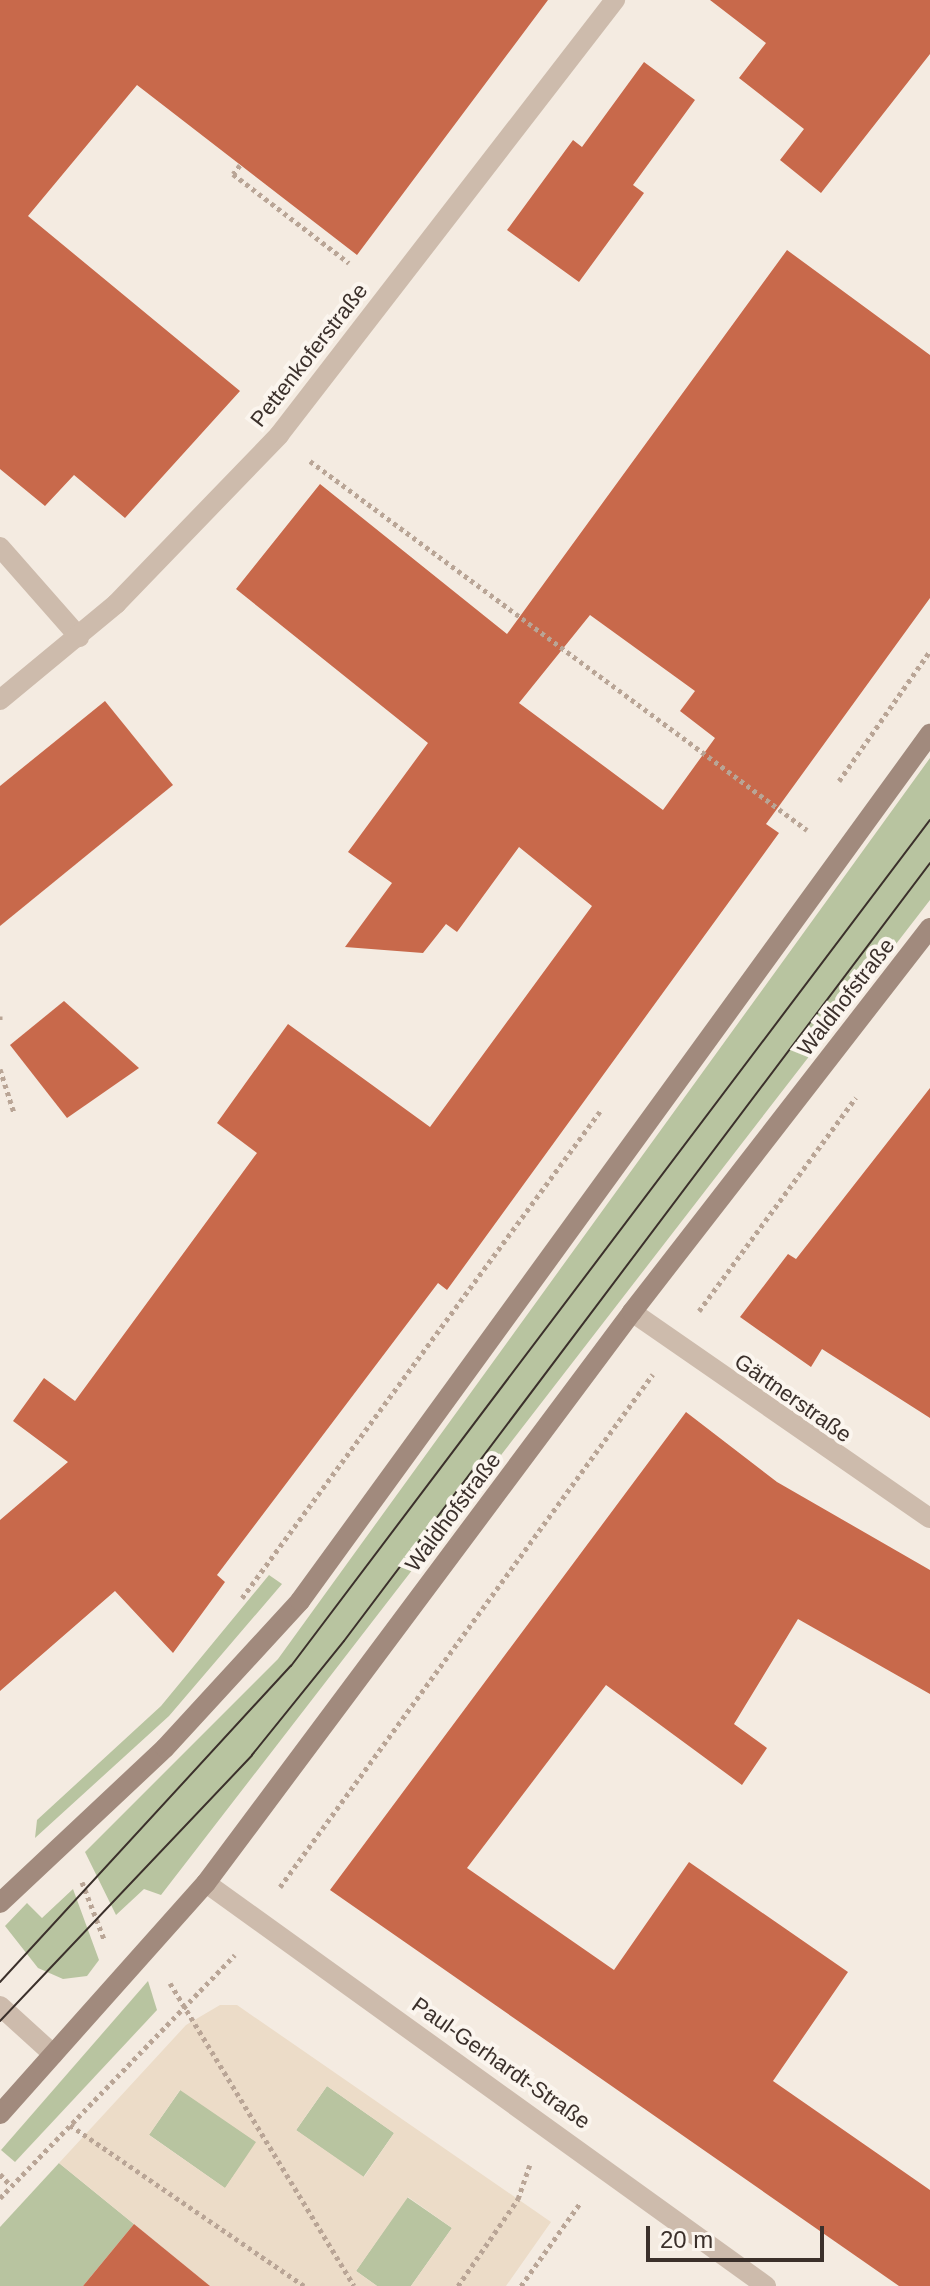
<!DOCTYPE html>
<meta charset="utf-8">
<style>
body{margin:0}
#map{position:relative;width:930px;height:2286px;overflow:hidden;background:#f4ebe1;font-family:Helvetica,sans-serif}
div>[style]{position:absolute}
.green>*{inset:0;background:#b8c4a0;transform-origin:0 0}
.plaza>*{inset:0;background:#ecdcc8}
.building>*{inset:0;background:#c8694b}
.path>*{height:5px;margin-top:-2.5px;transform-origin:0;background:repeating-linear-gradient(90deg,#b9a596 0 4px,transparent 0 8px)}
.street>*{height:20px;margin:-10px;padding:0 10px;transform-origin:10px;border-radius:10px;background:#cdbbac}
.secondary>*{height:20px;margin:-10px;padding:0 10px;transform-origin:10px;border-radius:10px;background:#a18a7d}
.tram>*{height:2px;margin:-1px;padding:0 1px;transform-origin:1px;border-radius:1px;background:#3b302b}
span{translate:-50% -50%;white-space:nowrap;text-align:center;line-height:1.15;-webkit-text-stroke:8px #fbf5ee;paint-order:stroke}
.street-label{font-size:22px;color:#3b302b}
.scale{position:absolute;left:646px;top:2226px;width:178px;height:36px;box-sizing:border-box;border:4px solid #3b302b;border-top:0;padding-left:10px;font-size:24px;line-height:28px;white-space:nowrap;color:#3b302b;-webkit-text-stroke:6px #fbf5ee;paint-order:stroke}
</style>
<div id="map">
<div class="green">
<div style="clip-path:polygon(930px 758px,930px 900px,161px 1895px,144px 1889px,116px 1915px,85px 1852px,278px 1659px)"></div>
<div style="clip-path:polygon(269px 1575px,282px 1584px,169px 1716px,35px 1838px,37px 1820px,161px 1706px)"></div>
<div style="clip-path:polygon(73px 1889px,99px 1960px,87px 1976px,63px 1979px,38px 1968px,5px 1926px,27px 1903px,42px 1918px)"></div>
<div style="clip-path:polygon(148px 1981px,157px 2010px,15px 2162px,1px 2150px)"></div>
<div style="left:327px;top:2086px;width:82px;height:54px;rotate:35deg"></div>
<div style="left:181px;top:2089px;width:93px;height:56px;rotate:35deg"></div>
<div style="clip-path:polygon(59px 2163px,134px 2224px,83px 2286px,0 2286px,0 2227px)"></div>
<div style="clip-path:polygon(407px 2197px,452px 2228px,411px 2286px,377px 2286px,356px 2271px)"></div>
</div>
<div class="plaza">
<div style="clip-path:polygon(evenodd,220px 2005px,237px 2005px,551px 2222px,506px 2286px,411px 2286px,452px 2228px,408px 2197px,356px 2271px,377px 2286px,210px 2286px,59px 2163px,186px 2025px,220px 2005px,327px 2086px,394px 2133px,364px 2177px,296px 2130px,327px 2086px,220px 2005px,180px 2090px,256px 2142px,225px 2188px,149px 2135px,180px 2090px)"></div>
</div>
<div class="building">
<div style="clip-path:polygon(0 0,548px 0,357px 255px,137px 85px,28px 216px,240px 391px,125px 518px,74px 475px,45px 506px,0 469px)"></div>
<div style="clip-path:polygon(710px 0,930px 0,930px 54px,821px 193px,780px 160px,804px 129px,739px 78px,766px 43px)"></div>
<div style="clip-path:polygon(644px 62px,695px 100px,633px 185px,644px 193px,579px 282px,507px 230px,573px 140px,582px 147px)"></div>
<div style="clip-path:polygon(evenodd,787px 250px,930px 355px,930px 598px,766px 824px,779px 833px,447px 1290px,438px 1283px,217px 1575px,225px 1582px,173px 1653px,115px 1591px,0 1691px,0 1520px,68px 1462px,13px 1421px,44px 1378px,75px 1401px,257px 1153px,217px 1123px,288px 1024px,430px 1127px,592px 906px,519px 847px,457px 932px,446px 924px,423px 953px,345px 947px,392px 883px,348px 852px,428px 743px,236px 589px,320px 484px,507px 634px,787px 250px,590px 615px,695px 691px,680px 711px,715px 738px,663px 810px,519px 703px,590px 615px)"></div>
<div style="clip-path:polygon(105px 701px,173px 785px,0 926px,0 786px)"></div>
<div style="clip-path:polygon(64px 1001px,139px 1068px,67px 1118px,10px 1045px)"></div>
<div style="clip-path:polygon(930px 1088px,930px 1418px,822px 1349px,811px 1367px,740px 1317px,788px 1254px,796px 1259px)"></div>
<div style="clip-path:polygon(686px 1412px,777px 1482px,930px 1570px,930px 1694px,798px 1619px,734px 1724px,767px 1748px,742px 1785px,606px 1685px,467px 1868px,614px 1970px,689px 1862px,848px 1972px,773px 2081px,930px 2190px,930px 2286px,899px 2286px,330px 1890px)"></div>
<div style="clip-path:polygon(134px 2224px,210px 2286px,83px 2286px)"></div>
</div>
<div class="path">
<div style="left:240px;top:165px;width:11px;rotate:128deg"></div>
<div style="left:233px;top:174px;width:146px;rotate:37.5deg"></div>
<div style="left:310px;top:461px;width:619px;rotate:36.59deg"></div>
<div style="left:839px;top:781px;width:159px;rotate:-55deg"></div>
<div style="left:0;top:1016px;width:4px;rotate:90deg"></div>
<div style="left:0;top:1069px;width:46px;rotate:72.3deg"></div>
<div style="left:699px;top:1311px;width:265px;rotate:-53.7deg"></div>
<div style="left:242px;top:1598px;width:606px;rotate:-53.66deg"></div>
<div style="left:82px;top:1882px;width:61px;rotate:68.9deg"></div>
<div style="left:280px;top:1887px;width:634px;rotate:-53.98deg"></div>
<div style="left:170px;top:1983px;width:354px;rotate:58.7deg"></div>
<div style="left:70px;top:2125px;width:284px;rotate:34.5deg"></div>
<div style="left:0;top:2174px;width:16px;rotate:47deg"></div>
<div style="left:0;top:2198px;width:338px;rotate:-46deg"></div>
<div style="left:458px;top:2286px;width:106px;rotate:-55.4deg"></div>
<div style="left:518px;top:2199px;width:36px;rotate:-71deg"></div>
<div style="left:521px;top:2286px;width:103px;rotate:-54.5deg"></div>
</div>
<div class="street">
<div style="left:0;top:547px;width:120px;rotate:48.7deg"></div>
<div style="left:0;top:700px;width:151px;rotate:-39.6deg"></div>
<div style="left:116px;top:604px;width:235px;rotate:-46deg"></div>
<div style="left:279px;top:435px;width:550px;rotate:-52.32deg"></div>
<div style="left:632px;top:1312px;width:362px;rotate:34.7deg"></div>
<div style="left:206px;top:1883px;width:690px;rotate:35.74deg"></div>
<div style="left:0;top:2006px;width:72px;rotate:42.2deg"></div>
</div>
<div class="secondary">
<div style="left:0;top:1903px;width:226px;rotate:-43.2deg"></div>
<div style="left:165px;top:1748px;width:200px;rotate:-47.4deg"></div>
<div style="left:300px;top:1601px;width:1072px;rotate:-54deg"></div>
<div style="left:0;top:2114px;width:310px;rotate:-48.3deg"></div>
<div style="left:206px;top:1883px;width:712px;rotate:-53.27deg"></div>
<div style="left:632px;top:1312px;width:486px;rotate:-52.2deg"></div>
</div>
<div class="tram">
<div style="left:0;top:1982px;width:430px;rotate:-47.4deg"></div>
<div style="left:291px;top:1666px;width:1060px;rotate:-52.94deg"></div>
<div style="left:0;top:2021px;width:366px;rotate:-46.5deg"></div>
<div style="left:252px;top:1755px;width:146px;rotate:-51.1deg"></div>
<div style="left:344px;top:1641px;width:974px;rotate:-53.01deg"></div>
</div>
<div class="street-label">
<span style="left:309px;top:355px;rotate:-52deg">Pettenkoferstraße</span>
<span style="left:846px;top:997px;rotate:-52deg">Waldhofstraße</span>
<span style="left:793px;top:1398px;rotate:35deg">Gärtnerstraße</span>
<span style="left:453px;top:1512px;rotate:-53deg">Waldhofstraße</span>
<span style="left:501px;top:2063px;rotate:35deg">Paul-Gerhardt-Straße</span>
</div>
<div class="scale">20 m</div>
</div>
